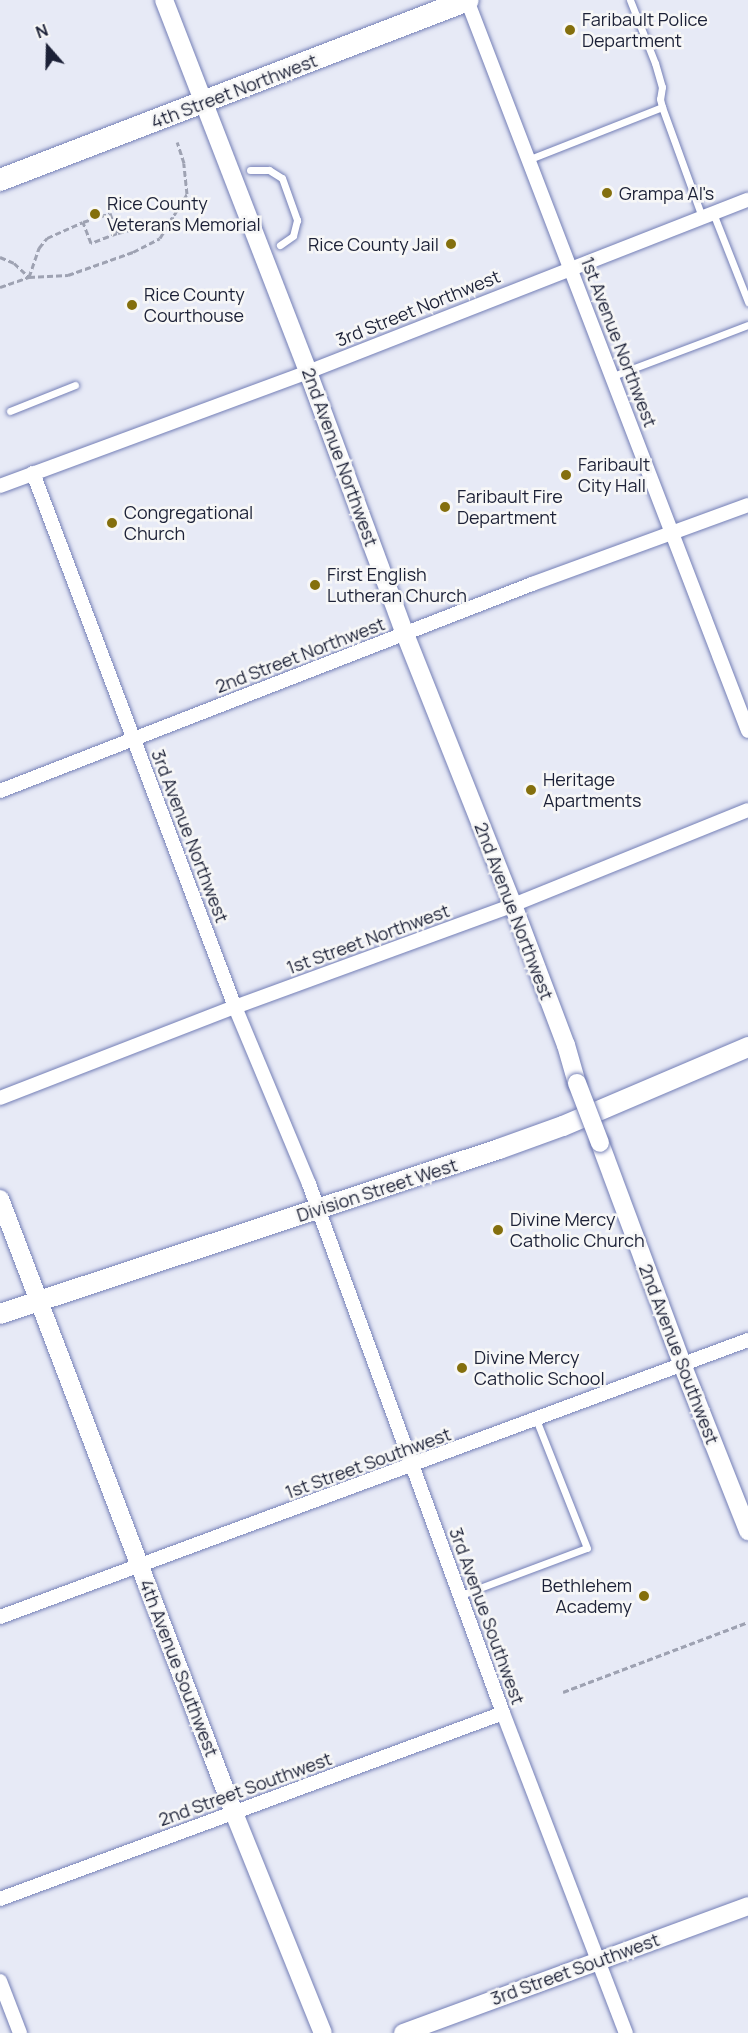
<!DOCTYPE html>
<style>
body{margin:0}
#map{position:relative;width:748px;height:2033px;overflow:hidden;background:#e7eaf6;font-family:Manrope,sans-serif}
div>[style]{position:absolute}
.path>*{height:3px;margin-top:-1.5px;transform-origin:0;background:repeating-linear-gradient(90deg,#9ea2b2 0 6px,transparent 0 9px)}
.roads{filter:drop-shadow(0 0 2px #747fb6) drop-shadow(0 0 2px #747fb6)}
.service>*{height:7px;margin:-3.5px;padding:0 3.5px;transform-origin:3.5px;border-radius:3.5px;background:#fff}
.minor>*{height:14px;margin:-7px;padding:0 7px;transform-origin:7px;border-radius:7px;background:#fff}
.tertiary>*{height:18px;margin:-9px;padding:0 9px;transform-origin:9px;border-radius:9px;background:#fff}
.secondary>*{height:20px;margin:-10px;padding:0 10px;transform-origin:10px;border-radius:10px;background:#fff}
.primary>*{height:22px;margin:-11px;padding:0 11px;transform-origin:11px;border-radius:11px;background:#fff}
.bridges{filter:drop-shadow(0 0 2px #747fb6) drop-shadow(0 0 2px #747fb6)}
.tertiary-bridge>*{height:18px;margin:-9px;padding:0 9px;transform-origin:9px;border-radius:9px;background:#fff}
.dots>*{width:16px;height:16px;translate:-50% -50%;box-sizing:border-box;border:3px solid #f7f7f7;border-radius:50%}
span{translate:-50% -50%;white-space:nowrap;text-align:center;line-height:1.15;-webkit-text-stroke:5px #f7f7f7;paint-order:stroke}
.poi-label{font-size:18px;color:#1c2137}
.left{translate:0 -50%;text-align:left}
.right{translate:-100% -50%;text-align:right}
.street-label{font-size:18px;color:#1c2137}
.north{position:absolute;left:18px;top:18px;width:60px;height:60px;-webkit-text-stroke:4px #f7f7f7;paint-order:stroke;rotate:340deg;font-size:16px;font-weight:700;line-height:24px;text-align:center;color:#1c2137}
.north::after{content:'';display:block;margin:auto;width:21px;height:27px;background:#1c2137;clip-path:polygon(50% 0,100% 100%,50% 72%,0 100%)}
</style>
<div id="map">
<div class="path">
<div style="left:110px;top:213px;width:21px;rotate:71deg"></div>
<div style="left:117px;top:233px;width:28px;rotate:159deg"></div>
<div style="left:91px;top:243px;width:22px;rotate:-111deg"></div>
<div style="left:83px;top:222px;width:28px;rotate:-18deg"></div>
<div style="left:118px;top:233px;width:58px;rotate:-15deg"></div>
<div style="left:0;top:257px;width:15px;rotate:23deg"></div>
<div style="left:14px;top:263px;width:21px;rotate:43deg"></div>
<div style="left:29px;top:277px;width:39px;rotate:-3deg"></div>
<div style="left:68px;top:275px;width:69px;rotate:-19.5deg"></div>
<div style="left:133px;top:252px;width:30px;rotate:-27deg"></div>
<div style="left:160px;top:238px;width:52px;rotate:-58.5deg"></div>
<div style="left:187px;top:194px;width:31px;rotate:-96deg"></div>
<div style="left:184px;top:163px;width:22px;rotate:-108deg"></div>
<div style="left:0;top:287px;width:31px;rotate:-19deg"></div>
<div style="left:29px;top:277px;width:31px;rotate:-71deg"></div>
<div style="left:39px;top:248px;width:13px;rotate:-51deg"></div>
<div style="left:47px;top:238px;width:39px;rotate:-24deg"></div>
<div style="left:563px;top:1692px;width:198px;rotate:-20.7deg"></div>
</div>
<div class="roads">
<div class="service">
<div style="left:630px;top:0;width:68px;rotate:68.4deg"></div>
<div style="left:655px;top:63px;width:25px;rotate:74deg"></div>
<div style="left:662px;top:87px;width:12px;rotate:99deg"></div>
<div style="left:660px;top:99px;width:8px;rotate:76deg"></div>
<div style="left:662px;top:107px;width:117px;rotate:70deg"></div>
<div style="left:530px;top:159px;width:142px;rotate:-21.5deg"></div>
<div style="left:250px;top:170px;width:19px"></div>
<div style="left:269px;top:170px;width:15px;rotate:32deg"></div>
<div style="left:282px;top:178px;width:45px;rotate:70.3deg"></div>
<div style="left:297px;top:220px;width:16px;rotate:104deg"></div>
<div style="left:293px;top:236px;width:16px;rotate:145deg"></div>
<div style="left:713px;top:213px;width:96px;rotate:68.5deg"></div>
<div style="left:613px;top:376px;width:144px;rotate:-20.7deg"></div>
<div style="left:10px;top:411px;width:70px;rotate:-21.8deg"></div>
<div style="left:461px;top:1595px;width:134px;rotate:-20.5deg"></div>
<div style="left:587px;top:1548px;width:139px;rotate:-111.6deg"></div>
</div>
<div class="minor">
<div style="left:467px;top:0;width:783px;rotate:68.97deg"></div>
<div style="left:33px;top:473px;width:571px;rotate:69.28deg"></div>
<div style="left:235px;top:1007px;width:192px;rotate:67.3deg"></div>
<div style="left:309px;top:1184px;width:563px;rotate:69.86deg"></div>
<div style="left:503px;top:1713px;width:343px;rotate:69deg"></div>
<div style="left:0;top:486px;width:328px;rotate:-20.3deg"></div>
<div style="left:308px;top:372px;width:472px;rotate:-21.4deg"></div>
<div style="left:0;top:791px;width:571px;rotate:-21.26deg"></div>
<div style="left:532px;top:584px;width:230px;rotate:-20.1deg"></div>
<div style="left:0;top:1098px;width:252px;rotate:-21.2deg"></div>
<div style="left:235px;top:1007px;width:296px;rotate:-20.1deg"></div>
<div style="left:513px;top:905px;width:253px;rotate:-22deg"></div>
<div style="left:0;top:1617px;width:798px;rotate:-20.32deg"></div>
<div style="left:0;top:1899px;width:536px;rotate:-20.29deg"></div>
<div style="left:0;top:1981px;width:56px;rotate:69deg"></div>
</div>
<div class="tertiary">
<div style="left:164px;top:0;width:399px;rotate:68.8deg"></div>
<div style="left:308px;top:372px;width:279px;rotate:69.7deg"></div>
<div style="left:405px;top:634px;width:292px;rotate:68.3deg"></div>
<div style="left:513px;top:905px;width:150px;rotate:69.3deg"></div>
<div style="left:566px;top:1045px;width:40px;rotate:74deg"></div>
<div style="left:600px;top:1143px;width:236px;rotate:69.6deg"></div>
<div style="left:682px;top:1364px;width:180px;rotate:68.4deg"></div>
<div style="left:0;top:1199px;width:657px;rotate:69.14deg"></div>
<div style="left:234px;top:1813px;width:237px;rotate:68deg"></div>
<div style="left:403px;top:2033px;width:368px;rotate:-20.2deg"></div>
</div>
<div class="secondary">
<div style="left:0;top:1314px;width:526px;rotate:-18.3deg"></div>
<div style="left:499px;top:1149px;width:68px;rotate:-19.8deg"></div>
<div style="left:563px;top:1126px;width:201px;rotate:-23.1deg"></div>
</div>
<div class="primary">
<div style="left:0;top:180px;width:501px;rotate:-21.04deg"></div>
</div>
</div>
<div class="bridges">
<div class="tertiary-bridge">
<div style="left:577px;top:1083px;width:64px;rotate:69deg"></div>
</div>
</div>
<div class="dots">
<div style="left:570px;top:30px;background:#846f0d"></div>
<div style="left:607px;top:193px;background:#846f0d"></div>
<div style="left:95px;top:214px;background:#846f0d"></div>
<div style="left:451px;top:244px;background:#846f0d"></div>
<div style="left:132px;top:305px;background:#846f0d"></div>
<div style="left:566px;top:475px;background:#846f0d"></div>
<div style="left:445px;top:507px;background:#846f0d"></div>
<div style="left:112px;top:523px;background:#846f0d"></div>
<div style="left:315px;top:585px;background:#846f0d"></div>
<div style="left:531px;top:790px;background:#846f0d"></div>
<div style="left:498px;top:1230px;background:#846f0d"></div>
<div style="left:462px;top:1368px;background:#846f0d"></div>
<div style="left:644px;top:1596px;background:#846f0d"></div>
</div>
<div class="poi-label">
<span class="left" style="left:582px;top:30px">Faribault Police<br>Department</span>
<span class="left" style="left:619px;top:193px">Grampa Al's</span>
<span class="left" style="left:107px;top:214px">Rice County<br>Veterans Memorial</span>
<span class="right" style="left:439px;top:244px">Rice County Jail</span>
<span class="left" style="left:144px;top:305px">Rice County<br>Courthouse</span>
<span class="left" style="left:578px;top:475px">Faribault<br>City Hall</span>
<span class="left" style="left:457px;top:507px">Faribault Fire<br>Department</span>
<span class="left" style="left:124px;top:523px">Congregational<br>Church</span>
<span class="left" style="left:327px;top:585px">First English<br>Lutheran Church</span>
<span class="left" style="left:543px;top:790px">Heritage<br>Apartments</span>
<span class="left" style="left:510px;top:1230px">Divine Mercy<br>Catholic Church</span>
<span class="left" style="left:474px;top:1368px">Divine Mercy<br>Catholic School</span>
<span class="right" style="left:632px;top:1596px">Bethlehem<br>Academy</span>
</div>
<div class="street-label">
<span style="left:234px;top:91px;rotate:-21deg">4th Street Northwest</span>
<span style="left:418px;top:308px;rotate:-22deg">3rd Street Northwest</span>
<span style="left:619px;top:342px;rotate:69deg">1st Avenue Northwest</span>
<span style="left:340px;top:457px;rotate:70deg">2nd Avenue Northwest</span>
<span style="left:300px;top:655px;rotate:-21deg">2nd Street Northwest</span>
<span style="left:190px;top:836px;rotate:69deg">3rd Avenue Northwest</span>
<span style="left:514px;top:911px;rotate:69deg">2nd Avenue Northwest</span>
<span style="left:368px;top:939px;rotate:-20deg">1st Street Northwest</span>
<span style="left:377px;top:1190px;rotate:-18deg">Division Street West</span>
<span style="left:679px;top:1354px;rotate:69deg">2nd Avenue Southwest</span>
<span style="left:368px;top:1463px;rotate:-20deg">1st Street Southwest</span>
<span style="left:487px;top:1616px;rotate:70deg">3rd Avenue Southwest</span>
<span style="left:179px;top:1668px;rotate:69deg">4th Avenue Southwest</span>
<span style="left:245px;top:1789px;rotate:-20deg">2nd Street Southwest</span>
<span style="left:575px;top:1969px;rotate:-20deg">3rd Street Southwest</span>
</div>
<div class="north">N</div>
</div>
